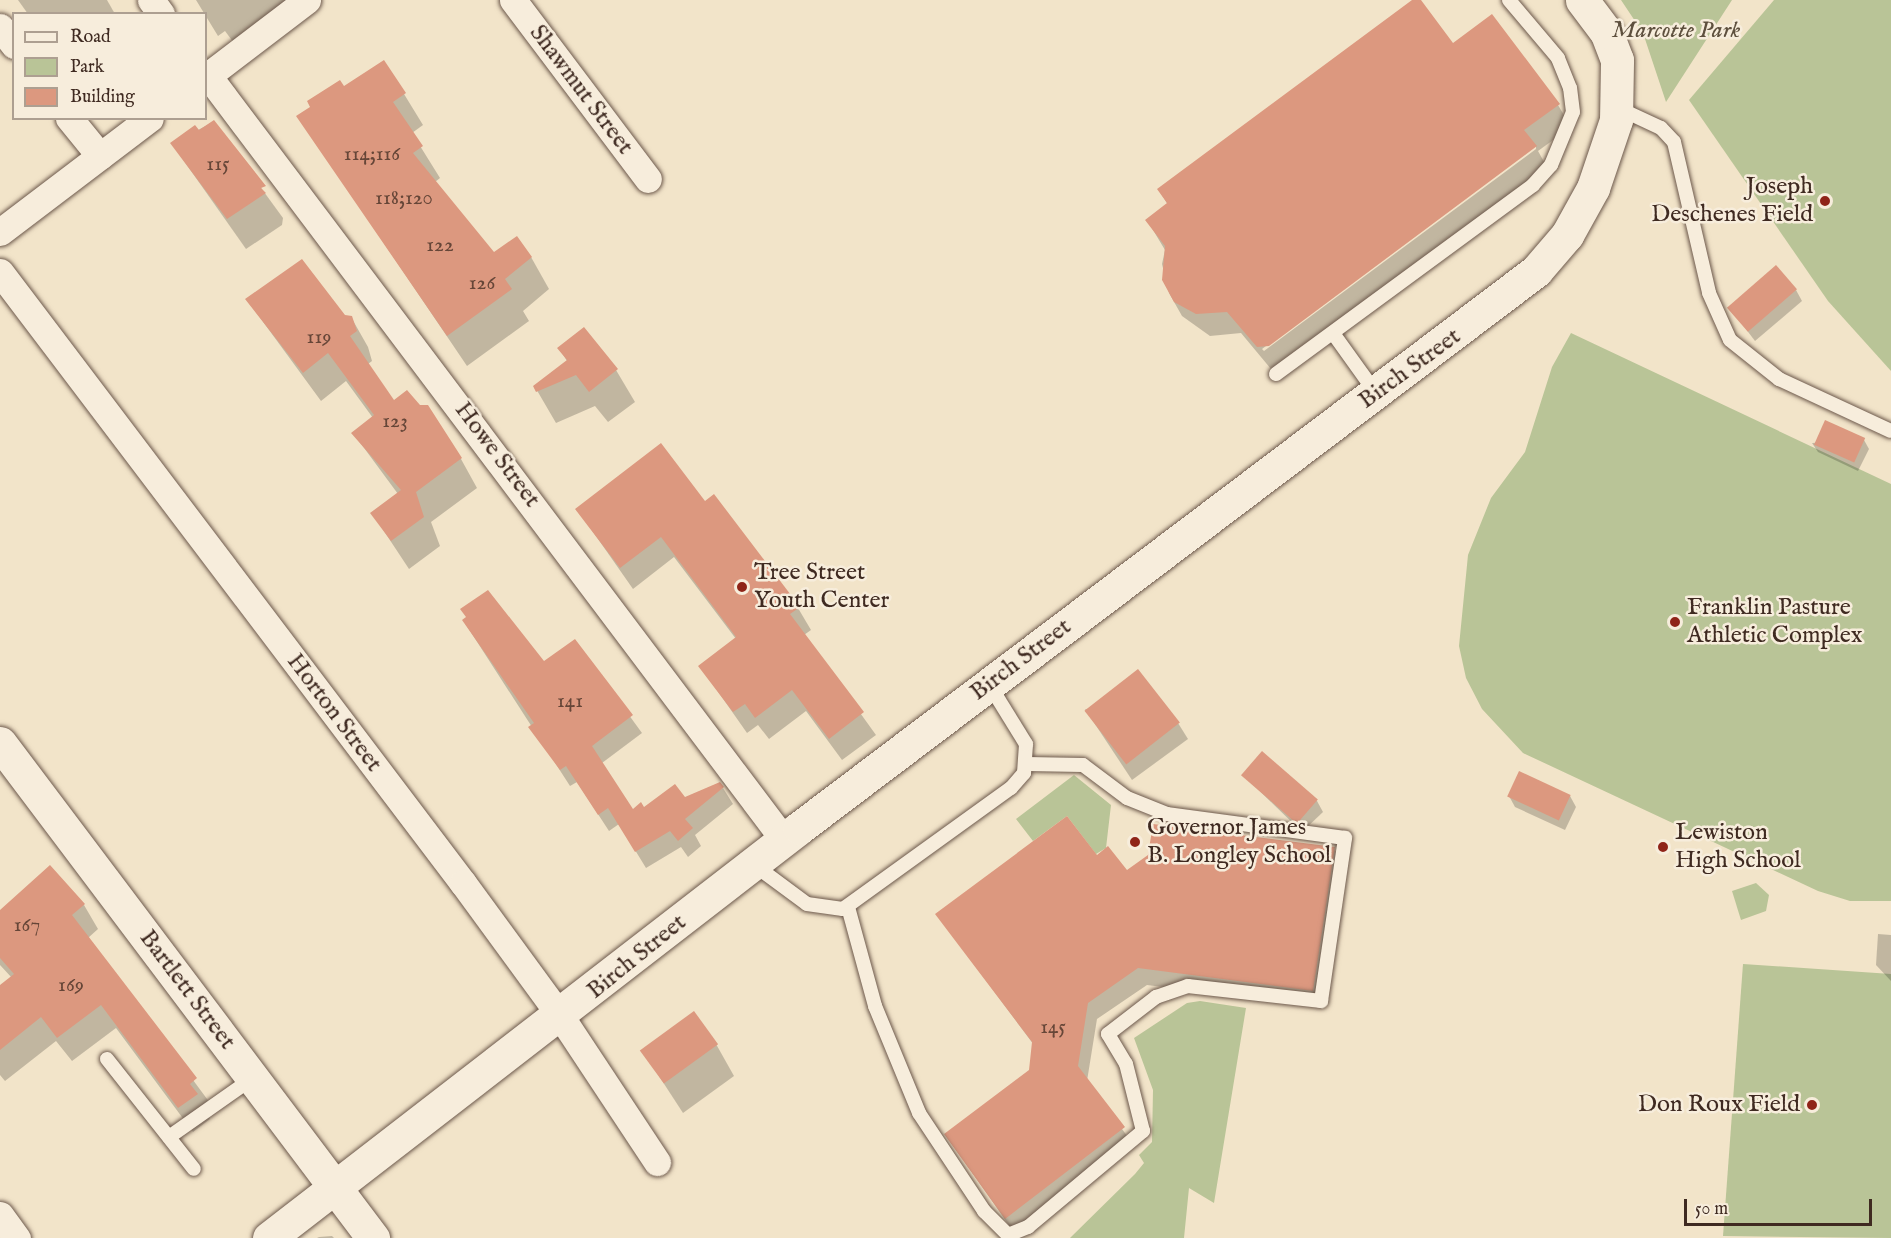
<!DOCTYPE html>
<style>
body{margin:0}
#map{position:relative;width:1891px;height:1238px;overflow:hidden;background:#f2e4c9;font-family:"IM FELL English",serif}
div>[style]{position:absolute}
.green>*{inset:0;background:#b9c497}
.shadow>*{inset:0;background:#0003}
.building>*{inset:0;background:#dc987f;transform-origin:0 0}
.roads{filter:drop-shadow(0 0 2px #6c584b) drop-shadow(0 0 2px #6c584b)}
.service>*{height:14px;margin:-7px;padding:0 7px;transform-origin:7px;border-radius:7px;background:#f7eddc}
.minor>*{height:27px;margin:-13.5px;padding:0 13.5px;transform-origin:13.5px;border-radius:13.5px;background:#f7eddc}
.tertiary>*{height:33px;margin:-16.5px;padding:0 16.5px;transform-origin:16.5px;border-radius:16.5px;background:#f7eddc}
.dots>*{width:16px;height:16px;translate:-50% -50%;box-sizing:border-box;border:3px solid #f7eddc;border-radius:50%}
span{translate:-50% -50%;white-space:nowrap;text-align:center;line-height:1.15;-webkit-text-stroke:5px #f7eddc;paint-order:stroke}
.number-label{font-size:21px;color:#664638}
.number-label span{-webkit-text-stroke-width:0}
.park-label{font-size:24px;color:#5e503e;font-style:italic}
.street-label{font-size:24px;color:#3f2a21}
.poi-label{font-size:24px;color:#3f2a21}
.right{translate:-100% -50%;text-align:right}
.left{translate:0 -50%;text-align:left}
.legend{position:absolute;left:12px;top:12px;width:195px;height:108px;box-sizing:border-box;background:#f7eddc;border:2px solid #ad9f91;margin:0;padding:8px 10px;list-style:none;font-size:18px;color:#3f2a21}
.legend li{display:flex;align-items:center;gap:12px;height:30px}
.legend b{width:30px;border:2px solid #ad9f91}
.scale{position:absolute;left:1684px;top:1199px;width:188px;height:27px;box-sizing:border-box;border:3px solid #3f2a21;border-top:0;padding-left:8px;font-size:18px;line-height:21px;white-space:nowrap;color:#3f2a21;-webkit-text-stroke:4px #f7eddc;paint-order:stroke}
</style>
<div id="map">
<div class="green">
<div style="clip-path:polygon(1621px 0,1732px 0,1666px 102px,1643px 33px)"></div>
<div style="clip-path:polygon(1774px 0,1891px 0,1891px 371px,1828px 301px,1689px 100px)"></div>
<div style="clip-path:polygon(1571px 333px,1891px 484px,1891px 901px,1850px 901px,1818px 891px,1523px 753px,1482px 709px,1466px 678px,1459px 646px,1468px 555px,1491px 498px,1525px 452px,1552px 367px)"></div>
<div style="clip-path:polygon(1074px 775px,1111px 805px,1106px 848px,1096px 854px,1067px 816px,1033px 841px,1016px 819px)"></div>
<div style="clip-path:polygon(1756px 883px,1769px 895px,1766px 911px,1741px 920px,1732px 891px)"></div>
<div style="clip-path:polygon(1743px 964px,1891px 974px,1891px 1238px,1723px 1236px)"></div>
<div style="clip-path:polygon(1200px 1001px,1246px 1008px,1214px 1203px,1189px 1188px,1184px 1238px,1070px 1238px,1135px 1174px,1144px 1163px,1139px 1155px,1152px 1142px,1153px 1090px,1134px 1038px,1187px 1003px)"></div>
</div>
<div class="shadow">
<div style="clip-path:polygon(18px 0,107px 0,115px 14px,28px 14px)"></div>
<div style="clip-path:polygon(196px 0,301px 0,234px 43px,225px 31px,218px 36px)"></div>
<div style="clip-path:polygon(evenodd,1414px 0,1453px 45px,1558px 105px,1571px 127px,1538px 151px,1548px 169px,1282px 367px,1271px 369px,1241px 333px,1210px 336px,1182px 316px,1169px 293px,1162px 264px,1165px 250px,1147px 220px,1168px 205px,1159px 190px,1414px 0,1536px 145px,1536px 149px,1264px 351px,1262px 349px,1536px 145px)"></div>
<div style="clip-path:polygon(343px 88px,404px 94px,423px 125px,412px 133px,440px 178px,435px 182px,494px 254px,531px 257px,549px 289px,523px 311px,529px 321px,467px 366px,298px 116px)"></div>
<div style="clip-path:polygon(213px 122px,283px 218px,282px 225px,246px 249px,172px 144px)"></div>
<div style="clip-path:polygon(1796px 290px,1802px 301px,1755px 341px,1729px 307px)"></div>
<div style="clip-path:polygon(247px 300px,351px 317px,368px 347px,372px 361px,368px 364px,394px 402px,428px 407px,461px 459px,477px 488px,431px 522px,440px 546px,409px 569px,372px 513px,398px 494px,353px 433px,373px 418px,346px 381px,321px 401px)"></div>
<div style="clip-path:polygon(559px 348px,616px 370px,635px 402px,608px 422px,595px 406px,556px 423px,535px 387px,567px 361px)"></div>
<div style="clip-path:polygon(1864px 440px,1869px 449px,1858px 471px,1818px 452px,1812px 443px)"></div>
<div style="clip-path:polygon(705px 503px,798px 608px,811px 630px,804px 635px,876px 735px,842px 760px,806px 711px,769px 739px,758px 725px,747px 733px,700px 666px,736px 639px,674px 557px,633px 589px,577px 509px)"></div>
<div style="clip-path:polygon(463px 620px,543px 664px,575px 641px,642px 733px,602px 763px,632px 811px,723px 788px,733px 804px,695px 835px,701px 846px,688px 857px,681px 847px,646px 868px,619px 824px,609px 831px,577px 782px,570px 786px)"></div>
<div style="clip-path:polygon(1085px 709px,1178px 723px,1188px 739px,1132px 780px)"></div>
<div style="clip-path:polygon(1243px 775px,1317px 801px,1323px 812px,1302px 832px)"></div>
<div style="clip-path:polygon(1509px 796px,1570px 796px,1576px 807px,1565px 830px,1515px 807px)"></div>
<div style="clip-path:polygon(1334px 849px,1343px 865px,1322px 1007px,1147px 985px,1097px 1019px,1087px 1081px,1133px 1144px,1015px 1234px,946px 1135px,1031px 1070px,1034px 1045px,937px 915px,1097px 857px,1126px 872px)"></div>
<div style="clip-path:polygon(84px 905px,98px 929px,88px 938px,210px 1103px,204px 1107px,210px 1119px,193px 1132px,116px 1028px,72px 1061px,56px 1041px,5px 1081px,0 1075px,0 987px,12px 978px,0 965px,0 917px)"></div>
<div style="clip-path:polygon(1878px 934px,1891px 935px,1891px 981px,1876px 965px)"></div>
<div style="clip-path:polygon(716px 1044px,734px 1076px,683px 1113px,642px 1050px)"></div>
<div style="clip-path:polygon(332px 1236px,334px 1238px,317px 1238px,319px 1237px)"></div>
</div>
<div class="building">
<div style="clip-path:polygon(1412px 0,1421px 0,1453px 43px,1492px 14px,1560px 104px,1524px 130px,1537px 146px,1269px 346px,1257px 347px,1227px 312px,1196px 314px,1174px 302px,1162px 280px,1165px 246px,1145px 220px,1167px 203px,1157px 189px)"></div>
<div style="clip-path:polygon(384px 60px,406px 93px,393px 102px,423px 146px,413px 153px,494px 252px,517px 236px,532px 257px,505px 279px,512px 289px,447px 336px,296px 116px,310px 107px,307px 101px,340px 80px,344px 86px)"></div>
<div style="clip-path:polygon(214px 120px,266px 186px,261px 188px,266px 193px,227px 219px,170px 143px,195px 125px,199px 130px)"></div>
<div style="clip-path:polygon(302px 259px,345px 315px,352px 316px,357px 331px,350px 336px,394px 400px,407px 390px,420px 405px,428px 405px,462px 458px,416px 492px,424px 517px,391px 541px,370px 513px,401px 490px,351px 433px,374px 415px,328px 353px,303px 373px,245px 299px)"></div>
<div style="left:1776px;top:265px;width:32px;height:65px;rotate:49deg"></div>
<div style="clip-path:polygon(584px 327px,618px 369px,589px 392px,576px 375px,536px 392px,533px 386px,567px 360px,557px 348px)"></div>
<div style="left:1825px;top:420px;width:44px;height:27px;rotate:24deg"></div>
<div style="clip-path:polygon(661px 443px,705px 501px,714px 494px,800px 607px,790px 614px,864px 712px,829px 739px,792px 690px,755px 718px,745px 704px,733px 712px,698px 666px,736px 637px,661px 537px,620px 568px,575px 509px)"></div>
<div style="clip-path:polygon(488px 590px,544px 661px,575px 639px,633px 715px,592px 746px,633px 809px,641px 802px,644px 807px,675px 784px,685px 797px,720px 782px,724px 787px,685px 819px,693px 828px,678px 841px,670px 831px,635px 852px,608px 808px,598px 815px,566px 766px,560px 770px,528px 727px,534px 723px,462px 620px,466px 617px,460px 609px)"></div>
<div style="left:1138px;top:669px;width:68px;height:68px;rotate:52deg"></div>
<div style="left:1262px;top:751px;width:74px;height:32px;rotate:41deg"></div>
<div style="left:1519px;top:771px;width:57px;height:28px;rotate:25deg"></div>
<div style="clip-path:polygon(1067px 816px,1097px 855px,1108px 846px,1127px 870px,1148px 855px,1153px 824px,1335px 847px,1313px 991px,1138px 968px,1088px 1003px,1078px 1066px,1125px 1127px,1005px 1219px,944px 1134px,1029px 1070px,1032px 1042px,935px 914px)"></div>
<div style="clip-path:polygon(50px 865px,85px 904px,72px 915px,197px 1078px,190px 1084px,198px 1094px,178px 1108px,101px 1005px,57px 1038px,41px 1017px,0 1050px,0 985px,14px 974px,0 958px,0 910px)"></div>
<div style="left:694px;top:1011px;width:41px;height:67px;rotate:54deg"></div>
</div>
<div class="roads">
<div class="service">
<div style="left:1618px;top:108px;width:47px;rotate:24.9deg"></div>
<div style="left:1661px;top:128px;width:19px;rotate:47deg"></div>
<div style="left:1674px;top:142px;width:155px;rotate:76.9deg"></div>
<div style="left:1709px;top:293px;width:51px;rotate:65.9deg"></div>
<div style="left:1730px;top:340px;width:63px;rotate:38.5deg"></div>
<div style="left:1779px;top:379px;width:123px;rotate:24.9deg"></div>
<div style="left:1335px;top:336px;width:70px;rotate:54.3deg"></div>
<div style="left:1276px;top:374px;width:319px;rotate:-36.3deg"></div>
<div style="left:1533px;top:185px;width:27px;rotate:-48deg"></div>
<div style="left:1551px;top:165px;width:57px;rotate:-67.5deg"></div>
<div style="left:1573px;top:112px;width:24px;rotate:-97deg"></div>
<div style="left:1570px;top:88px;width:32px;rotate:-112deg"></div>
<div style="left:1558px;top:58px;width:76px;rotate:-130.2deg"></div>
<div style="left:753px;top:864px;width:67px;rotate:36.5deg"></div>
<div style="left:807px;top:904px;width:36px;rotate:8deg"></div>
<div style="left:843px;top:909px;width:207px;rotate:-35.8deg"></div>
<div style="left:1011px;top:788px;width:20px;rotate:-49deg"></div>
<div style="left:1024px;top:773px;width:29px;rotate:-86deg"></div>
<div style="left:1026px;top:744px;width:70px;rotate:-121.7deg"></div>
<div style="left:848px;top:907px;width:103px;rotate:74.7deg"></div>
<div style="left:875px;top:1006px;width:116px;rotate:67.6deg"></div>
<div style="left:919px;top:1113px;width:118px;rotate:56.4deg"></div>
<div style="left:984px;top:1211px;width:34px;rotate:45deg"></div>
<div style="left:1008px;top:1235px;width:22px;rotate:-22deg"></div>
<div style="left:1028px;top:1227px;width:150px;rotate:-39.9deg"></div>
<div style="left:1143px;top:1131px;width:69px;rotate:-104.2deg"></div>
<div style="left:1126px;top:1064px;width:35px;rotate:-121deg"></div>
<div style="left:1108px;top:1034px;width:61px;rotate:-37.6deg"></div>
<div style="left:1156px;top:997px;width:34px;rotate:-19deg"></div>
<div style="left:1188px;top:986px;width:134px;rotate:6.4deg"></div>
<div style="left:1321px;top:1001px;width:165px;rotate:-81.6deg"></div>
<div style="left:1345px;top:838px;width:180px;rotate:-172.3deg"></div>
<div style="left:1167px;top:814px;width:43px;rotate:-158.2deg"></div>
<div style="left:1127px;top:798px;width:55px;rotate:-143.1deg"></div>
<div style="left:1083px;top:765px;width:56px;rotate:-179deg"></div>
<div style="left:107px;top:1059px;width:140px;rotate:51.7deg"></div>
<div style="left:169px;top:1137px;width:103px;rotate:-35.1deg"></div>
</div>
<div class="minor">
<div style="left:151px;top:0;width:17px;rotate:54deg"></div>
<div style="left:513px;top:0;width:224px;rotate:53deg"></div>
<div style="left:0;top:27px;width:23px;rotate:52deg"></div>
<div style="left:206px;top:73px;width:960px;rotate:53deg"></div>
<div style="left:206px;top:77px;width:127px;rotate:-37.3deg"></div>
<div style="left:69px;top:118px;width:49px;rotate:50.8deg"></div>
<div style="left:0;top:232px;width:188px;rotate:-37.2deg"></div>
<div style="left:0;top:272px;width:767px;rotate:52.85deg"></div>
<div style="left:463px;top:883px;width:166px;rotate:53.8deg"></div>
<div style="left:561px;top:1017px;width:174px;rotate:56.5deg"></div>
<div style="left:0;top:1215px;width:29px;rotate:54deg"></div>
</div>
<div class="tertiary">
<div style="left:0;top:743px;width:620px;rotate:53deg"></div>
<div style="left:269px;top:1238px;width:670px;rotate:-37.72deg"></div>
<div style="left:799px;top:828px;width:924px;rotate:-37.08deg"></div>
<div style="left:1536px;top:271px;width:48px;rotate:-49.3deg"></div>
<div style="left:1567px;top:235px;width:54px;rotate:-61deg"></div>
<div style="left:1593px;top:188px;width:72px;rotate:-71.3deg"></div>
<div style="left:1616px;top:120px;width:60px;rotate:-89deg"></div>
<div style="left:1617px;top:60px;width:30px;rotate:-111deg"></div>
<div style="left:1606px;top:32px;width:40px;rotate:-127deg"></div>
</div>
</div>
<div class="dots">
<div style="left:1825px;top:201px;background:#8f2418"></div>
<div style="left:742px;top:587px;background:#8f2418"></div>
<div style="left:1675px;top:622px;background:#8f2418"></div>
<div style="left:1135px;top:842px;background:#8f2418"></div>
<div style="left:1663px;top:847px;background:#8f2418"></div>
<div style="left:1812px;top:1105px;background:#8f2418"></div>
</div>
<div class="number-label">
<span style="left:372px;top:155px">114;116</span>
<span style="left:218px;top:165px">115</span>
<span style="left:404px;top:199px">118;120</span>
<span style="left:440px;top:246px">122</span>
<span style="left:482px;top:284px">126</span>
<span style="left:319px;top:338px">119</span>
<span style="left:395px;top:422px">123</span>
<span style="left:570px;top:702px">141</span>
<span style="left:27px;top:926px">167</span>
<span style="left:71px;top:986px">169</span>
<span style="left:1053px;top:1028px">145</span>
</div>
<div class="park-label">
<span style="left:1676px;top:31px">Marcotte Park</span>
</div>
<div class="street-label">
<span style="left:581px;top:90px;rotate:53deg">Shawmut Street</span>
<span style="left:1410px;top:369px;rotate:-36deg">Birch Street</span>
<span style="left:497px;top:455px;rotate:53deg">Howe Street</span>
<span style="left:1021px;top:660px;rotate:-37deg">Birch Street</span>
<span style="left:334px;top:713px;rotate:53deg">Horton Street</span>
<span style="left:637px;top:957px;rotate:-39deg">Birch Street</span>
<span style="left:187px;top:990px;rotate:53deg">Bartlett Street</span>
</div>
<div class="poi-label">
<span class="right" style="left:1813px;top:201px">Joseph<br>Deschenes Field</span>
<span class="left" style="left:754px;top:587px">Tree Street<br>Youth Center</span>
<span class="left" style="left:1687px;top:622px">Franklin Pasture<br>Athletic Complex</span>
<span class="left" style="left:1147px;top:842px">Governor James<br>B. Longley School</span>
<span class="left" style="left:1675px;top:847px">Lewiston<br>High School</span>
<span class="right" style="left:1800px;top:1105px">Don Roux Field</span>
</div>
<ul class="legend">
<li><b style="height:8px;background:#f7eddc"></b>Road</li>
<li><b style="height:16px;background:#b9c497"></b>Park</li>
<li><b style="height:16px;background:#dc987f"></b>Building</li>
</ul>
<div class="scale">50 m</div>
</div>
